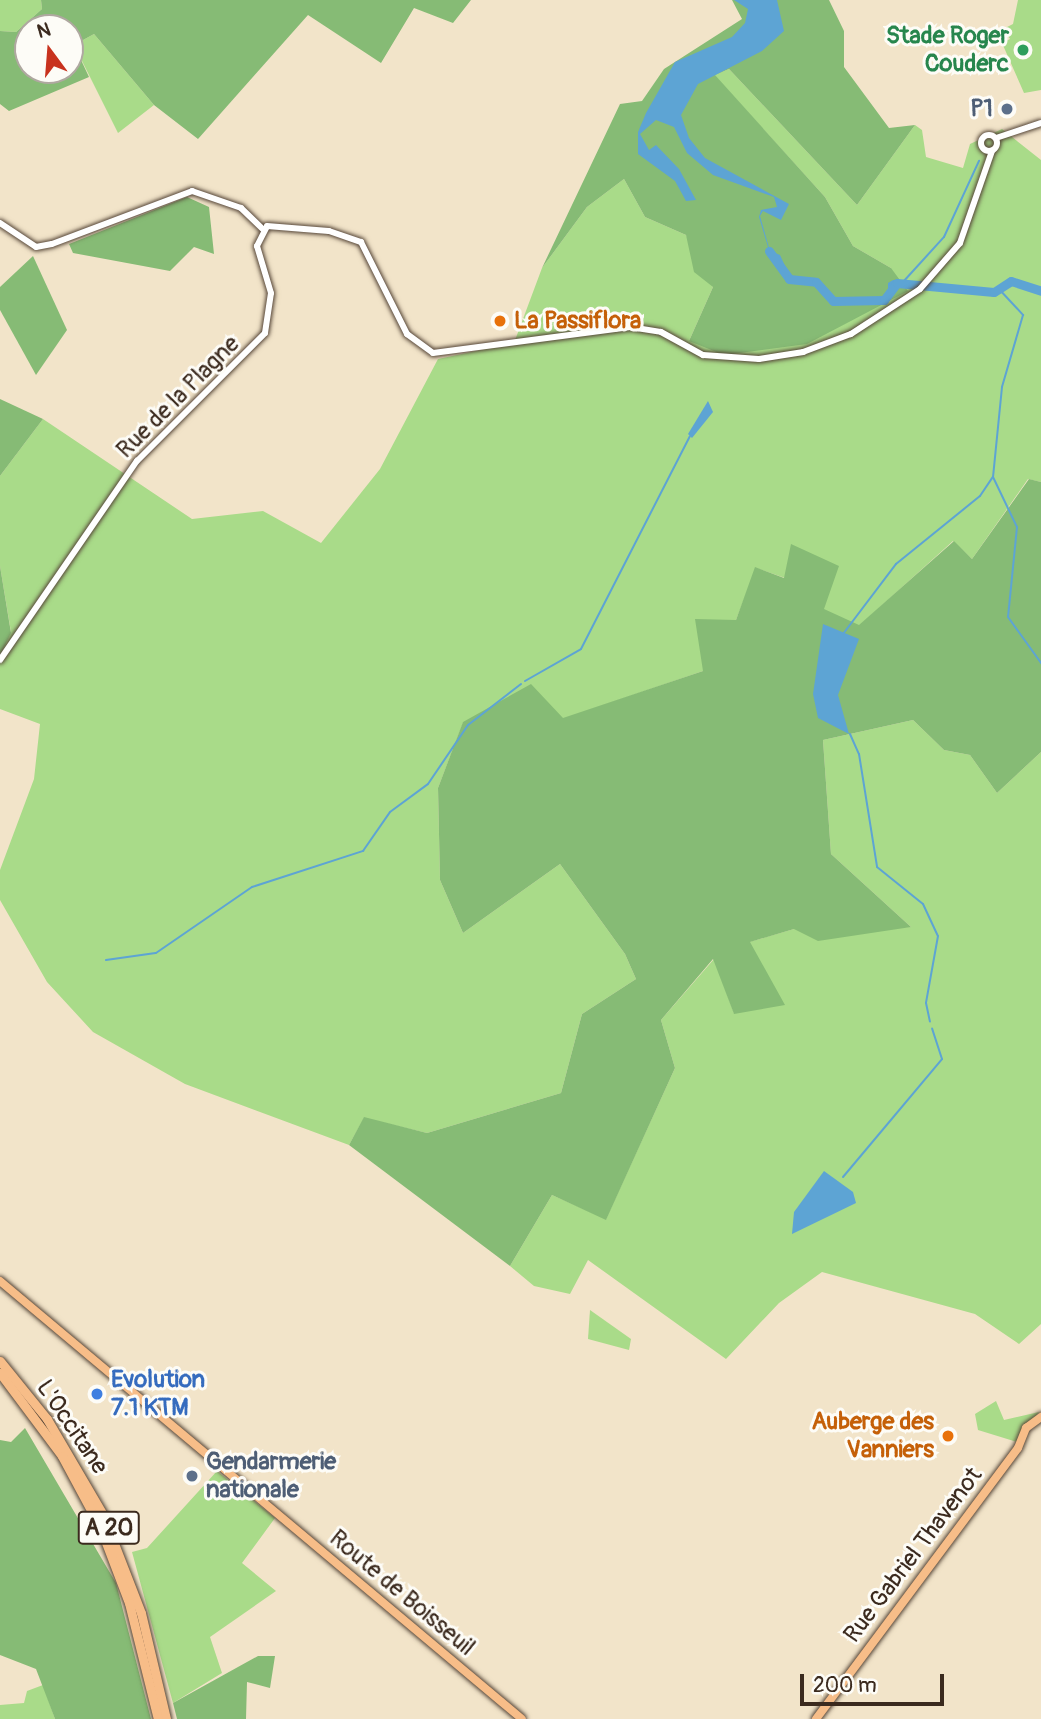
<!DOCTYPE html>
<style>
body{margin:0}
#map{position:relative;width:1041px;height:1719px;overflow:hidden;background:#f2e4c9;font-family:Pangolin,sans-serif}
div>[style]{position:absolute}
.green>*{inset:0;background:#a9db89}
.forest>*{inset:0;background:#86bb75}
.water>*{inset:0;background:#5da4d4}
.stream>*{height:2px;margin:-1px;padding:0 1px;transform-origin:1px;border-radius:1px;background:#5da4d4}
.river>*{height:9px;margin:-4.5px;padding:0 4.5px;transform-origin:4.5px;border-radius:4.5px;background:#5da4d4}
.roads{filter:drop-shadow(0 0 2px #564638) drop-shadow(0 0 2px #564638)}
.minor>*{height:6px;margin:-3px;padding:0 3px;transform-origin:3px;border-radius:3px;background:#fff}
.minor>.ring{margin:-3px;padding:0;box-sizing:content-box;background:none;border:6px solid #fff;border-radius:50%}
.major>*{height:8px;margin:-4px;padding:0 4px;transform-origin:4px;border-radius:4px;background:#f7bd88}
.highway>*{height:9px;margin:-4.5px;padding:0 4.5px;transform-origin:4.5px;border-radius:4.5px;background:#f7bd88}
.dots>*{width:19px;height:19px;translate:-50% -50%;box-sizing:border-box;border:4px solid #fdfcf7;border-radius:50%}
span{translate:-50% -50%;white-space:nowrap;text-align:center;line-height:1.15;-webkit-text-stroke:6px #fdfcf7;paint-order:stroke}
.shield-label span{padding:2px 5px;background:#fdfcf7;border:2px solid;border-radius:5px;-webkit-text-stroke-width:0}
.shield-label{font-size:23px;color:#3b2a1e;font-weight:700}
.leisure-label{font-size:24px;color:#27864d;font-weight:700}
.right{translate:-100% -50%;text-align:right}
.service-label{font-size:24px;color:#4e5e75;font-weight:700}
.left{translate:0 -50%;text-align:left}
.food-label{font-size:24px;color:#c56008;font-weight:700}
.street-label{font-size:24px;color:#3b2a1e}
.shop-label{font-size:24px;color:#366cbe;font-weight:700}
.north{position:absolute;left:14px;top:14px;width:70px;height:70px;box-sizing:border-box;background:#fdfcf7;border:2px solid #afa8a0;border-radius:50%;rotate:344deg;font-size:19px;font-weight:700;line-height:28px;text-align:center;color:#3b2a1e}
.north::after{content:'';display:block;margin:auto;width:24px;height:32px;background:#c8321e;clip-path:polygon(50% 0,100% 100%,50% 72%,0 100%)}
.scale{position:absolute;left:800px;top:1674px;width:144px;height:32px;box-sizing:border-box;border:4px solid #3b2a1e;border-top:0;padding-left:9px;font-size:21px;line-height:24px;white-space:nowrap;color:#3b2a1e;-webkit-text-stroke:5px #fdfcf7;paint-order:stroke}
</style>
<div id="map">
<div class="green">
<div style="clip-path:polygon(0 0,41px 0,42px 9px,16px 32px,0 31px)"></div>
<div style="clip-path:polygon(1018px 0,1041px 0,1041px 90px,1024px 93px,1002px 43px,1010px 39px,1003px 29px,1013px 24px)"></div>
<div style="clip-path:polygon(94px 34px,154px 105px,118px 133px,74px 45px)"></div>
<div style="clip-path:polygon(729px 69px,857px 205px,915px 125px,922px 130px,926px 157px,963px 168px,970px 144px,1002px 129px,1041px 160px,1041px 482px,1028px 479px,972px 559px,953px 541px,859px 626px,824px 610px,785px 578px,756px 568px,736px 620px,703px 671px,563px 719px,463px 723px,438px 788px,440px 880px,463px 933px,560px 864px,625px 954px,636px 979px,582px 1014px,561px 1093px,427px 1133px,364px 1118px,349px 1145px,185px 1084px,93px 1032px,47px 982px,0 900px,0 870px,34px 779px,40px 724px,0 709px,0 656px,11px 632px,0 566px,0 476px,43px 419px,192px 519px,263px 511px,321px 543px,380px 469px,438px 359px,514px 343px,542px 268px,587px 207px,624px 179px,645px 217px,686px 235px,713px 287px,689px 341px,891px 268px,853px 246px,825px 197px,714px 75px)"></div>
<div style="clip-path:polygon(913px 720px,944px 750px,970px 755px,997px 793px,1041px 752px,1041px 1324px,1019px 1344px,975px 1314px,822px 1272px,779px 1303px,726px 1359px,588px 1260px,570px 1294px,534px 1286px,510px 1266px,552px 1195px,606px 1219px,675px 1068px,661px 1020px,714px 959px,734px 1013px,749px 942px,794px 929px,911px 927px,831px 854px,823px 740px)"></div>
<div style="clip-path:polygon(590px 1310px,631px 1339px,629px 1350px,588px 1339px)"></div>
<div style="clip-path:polygon(996px 1401px,1004px 1420px,1039px 1412px,1017px 1442px,978px 1430px,975px 1414px)"></div>
<div style="clip-path:polygon(217px 1471px,275px 1518px,242px 1563px,276px 1591px,210px 1637px,222px 1673px,173px 1703px,132px 1552px,147px 1548px)"></div>
<div style="clip-path:polygon(43px 1685px,55px 1719px,0 1719px,0 1705px,24px 1703px,27px 1691px)"></div>
</div>
<div class="forest">
<div style="clip-path:polygon(evenodd,41px 0,471px 0,453px 23px,414px 8px,381px 63px,308px 15px,198px 139px,154px 105px,94px 34px,74px 45px,89px 77px,9px 111px,0 104px,0 31px,16px 32px,42px 9px,41px 0,28px 28px,70px 28px,70px 70px,28px 70px,28px 28px)"></div>
<div style="clip-path:polygon(732px 0,829px 0,844px 31px,844px 67px,889px 128px,915px 125px,857px 205px,729px 69px,715px 75px,825px 197px,853px 246px,891px 268px,908px 291px,807px 344px,724px 355px,689px 341px,713px 287px,694px 272px,686px 235px,645px 217px,624px 179px,587px 207px,542px 268px,620px 104px,642px 101px,664px 69px,742px 19px)"></div>
<div style="clip-path:polygon(187px 197px,209px 207px,214px 254px,194px 247px,170px 271px,73px 253px,69px 244px)"></div>
<div style="clip-path:polygon(33px 256px,67px 330px,36px 375px,0 310px,0 287px)"></div>
<div style="clip-path:polygon(0 399px,43px 419px,0 476px)"></div>
<div style="clip-path:polygon(1029px 479px,1041px 482px,1041px 752px,997px 793px,970px 755px,944px 750px,913px 720px,823px 740px,831px 854px,911px 927px,818px 941px,794px 929px,750px 942px,785px 1005px,734px 1014px,713px 959px,661px 1020px,675px 1068px,606px 1220px,552px 1195px,510px 1266px,349px 1145px,364px 1117px,427px 1133px,561px 1093px,582px 1014px,636px 979px,625px 954px,560px 864px,463px 933px,440px 880px,438px 788px,463px 722px,531px 684px,563px 718px,703px 671px,695px 619px,736px 620px,755px 567px,784px 578px,791px 544px,839px 566px,824px 609px,859px 625px,954px 541px,972px 559px)"></div>
<div style="clip-path:polygon(0 566px,11px 633px,0 656px)"></div>
<div style="clip-path:polygon(25px 1428px,116px 1583px,151px 1719px,55px 1719px,36px 1669px,0 1655px,0 1440px,11px 1442px)"></div>
<div style="clip-path:polygon(258px 1656px,275px 1656px,270px 1688px,247px 1682px,246px 1719px,177px 1719px,173px 1703px)"></div>
</div>
<div class="water">
<div style="clip-path:polygon(734px 0,777px 0,784px 31px,762px 51px,698px 84px,681px 115px,689px 138px,705px 158px,789px 204px,781px 220px,763px 211px,760px 216px,770px 251px,780px 255px,790px 277px,818px 280px,829px 298px,857px 303px,888px 296px,888px 283px,893px 280px,915px 282px,893px 284px,890px 297px,859px 304px,833px 301px,828px 299px,816px 282px,789px 279px,779px 259px,771px 257px,759px 217px,761px 210px,777px 207px,774px 197px,713px 175px,687px 153px,674px 127px,656px 120px,640px 134px,649px 150px,656px 145px,679px 169px,696px 200px,686px 201px,675px 181px,638px 154px,638px 132px,646px 113px,675px 62px,732px 37px,745px 23px,748px 9px)"></div>
<div style="clip-path:polygon(708px 401px,713px 412px,692px 438px,688px 434px)"></div>
<div style="clip-path:polygon(823px 624px,859px 639px,838px 695px,849px 734px,818px 718px,813px 694px)"></div>
<div style="clip-path:polygon(824px 1171px,853px 1192px,856px 1203px,792px 1234px,794px 1212px)"></div>
</div>
<div class="stream">
<div style="left:903px;top:282px;width:61px;rotate:-47.7deg"></div>
<div style="left:944px;top:237px;width:84px;rotate:-65.3deg"></div>
<div style="left:998px;top:288px;width:37px;rotate:47deg"></div>
<div style="left:1023px;top:315px;width:75px;rotate:106.3deg"></div>
<div style="left:1002px;top:387px;width:90px;rotate:95.7deg"></div>
<div style="left:993px;top:477px;width:55px;rotate:64.4deg"></div>
<div style="left:1017px;top:527px;width:90px;rotate:95.7deg"></div>
<div style="left:1008px;top:617px;width:57px;rotate:54.3deg"></div>
<div style="left:843px;top:634px;width:88px;rotate:-52.9deg"></div>
<div style="left:896px;top:564px;width:108px;rotate:-39deg"></div>
<div style="left:980px;top:496px;width:23px;rotate:-56deg"></div>
<div style="left:525px;top:681px;width:64px;rotate:-29.7deg"></div>
<div style="left:581px;top:649px;width:239px;rotate:-62.9deg"></div>
<div style="left:850px;top:734px;width:22px;rotate:66deg"></div>
<div style="left:859px;top:754px;width:114px;rotate:80.9deg"></div>
<div style="left:877px;top:867px;width:59px;rotate:38.8deg"></div>
<div style="left:923px;top:904px;width:35px;rotate:65deg"></div>
<div style="left:938px;top:936px;width:68px;rotate:100.2deg"></div>
<div style="left:926px;top:1003px;width:19px;rotate:78deg"></div>
<div style="left:106px;top:960px;width:50px;rotate:-8deg"></div>
<div style="left:156px;top:953px;width:116px;rotate:-34.5deg"></div>
<div style="left:252px;top:887px;width:117px;rotate:-18deg"></div>
<div style="left:363px;top:851px;width:47px;rotate:-55.3deg"></div>
<div style="left:390px;top:812px;width:47px;rotate:-36.4deg"></div>
<div style="left:428px;top:784px;width:71px;rotate:-55.9deg"></div>
<div style="left:468px;top:725px;width:67px;rotate:-37.7deg"></div>
<div style="left:843px;top:1177px;width:154px;rotate:-50deg"></div>
<div style="left:942px;top:1059px;width:32px;rotate:-108deg"></div>
</div>
<div class="river">
<div style="left:769px;top:251px;width:34px;rotate:54deg"></div>
<div style="left:789px;top:279px;width:27px;rotate:6deg"></div>
<div style="left:816px;top:282px;width:25px;rotate:48deg"></div>
<div style="left:833px;top:301px;width:51px;rotate:-1.1deg"></div>
<div style="left:884px;top:300px;width:21px;rotate:-53deg"></div>
<div style="left:897px;top:283px;width:97px;rotate:5.3deg"></div>
<div style="left:994px;top:292px;width:20px;rotate:-33deg"></div>
<div style="left:1011px;top:281px;width:32px;rotate:18deg"></div>
</div>
<div class="roads">
<div class="minor">
<div class="ring" style="left:981px;top:135px;width:10px;height:10px"></div>
<div style="left:996px;top:138px;width:47px;rotate:-18.4deg"></div>
<div style="left:0;top:223px;width:43px;rotate:33.7deg"></div>
<div style="left:36px;top:247px;width:16px;rotate:-11deg"></div>
<div style="left:52px;top:244px;width:150px;rotate:-20.7deg"></div>
<div style="left:192px;top:191px;width:52px;rotate:19.1deg"></div>
<div style="left:241px;top:208px;width:30px;rotate:44deg"></div>
<div style="left:0;top:660px;width:242px;rotate:-55.5deg"></div>
<div style="left:137px;top:461px;width:181px;rotate:-45deg"></div>
<div style="left:265px;top:333px;width:40px;rotate:-81.5deg"></div>
<div style="left:271px;top:293px;width:49px;rotate:-106.6deg"></div>
<div style="left:257px;top:246px;width:22px;rotate:-63deg"></div>
<div style="left:267px;top:226px;width:62px;rotate:4.6deg"></div>
<div style="left:329px;top:231px;width:34px;rotate:19deg"></div>
<div style="left:361px;top:242px;width:103px;rotate:63.4deg"></div>
<div style="left:407px;top:334px;width:32px;rotate:36deg"></div>
<div style="left:433px;top:353px;width:199px;rotate:-7.5deg"></div>
<div style="left:630px;top:327px;width:31px;rotate:9deg"></div>
<div style="left:661px;top:332px;width:48px;rotate:28.7deg"></div>
<div style="left:703px;top:355px;width:56px;rotate:4.1deg"></div>
<div style="left:759px;top:359px;width:45px;rotate:-9deg"></div>
<div style="left:803px;top:352px;width:51px;rotate:-20.6deg"></div>
<div style="left:851px;top:334px;width:82px;rotate:-33.1deg"></div>
<div style="left:920px;top:289px;width:61px;rotate:-49deg"></div>
<div style="left:960px;top:243px;width:97px;rotate:-70.8deg"></div>
</div>
<div class="major">
<div style="left:0;top:1281px;width:681px;rotate:40deg"></div>
<div style="left:816px;top:1719px;width:338px;rotate:-53.3deg"></div>
<div style="left:1018px;top:1448px;width:22px;rotate:-68deg"></div>
<div style="left:1026px;top:1428px;width:19px;rotate:-36deg"></div>
</div>
<div class="highway">
<div style="left:0;top:1361px;width:75px;rotate:51deg"></div>
<div style="left:47px;top:1419px;width:111px;rotate:59.7deg"></div>
<div style="left:103px;top:1515px;width:105px;rotate:68.8deg"></div>
<div style="left:141px;top:1613px;width:109px;rotate:76.7deg"></div>
<div style="left:0;top:1373px;width:104px;rotate:53.2deg"></div>
<div style="left:62px;top:1456px;width:81px;rotate:61.8deg"></div>
<div style="left:100px;top:1527px;width:81px;rotate:69.1deg"></div>
<div style="left:129px;top:1603px;width:120px;rotate:76deg"></div>
</div>
</div>
<div class="dots">
<div style="left:1023px;top:50px;background:#2e9e5b"></div>
<div style="left:1007px;top:109px;background:#5c6f8a"></div>
<div style="left:500px;top:321px;background:#e8710a"></div>
<div style="left:97px;top:1394px;background:#3f7fe0"></div>
<div style="left:948px;top:1436px;background:#e8710a"></div>
<div style="left:192px;top:1476px;background:#5c6f8a"></div>
</div>
<div class="shield-label">
<span style="left:109px;top:1528px">A 20</span>
</div>
<div class="leisure-label">
<span class="right" style="left:1009px;top:50px">Stade Roger<br>Couderc</span>
</div>
<div class="service-label">
<span class="right" style="left:993px;top:109px">P1</span>
<span class="left" style="left:206px;top:1476px">Gendarmerie<br>nationale</span>
</div>
<div class="food-label">
<span class="left" style="left:514px;top:321px">La Passiflora</span>
<span class="right" style="left:934px;top:1436px">Auberge des<br>Vanniers</span>
</div>
<div class="street-label">
<span style="left:178px;top:397px;rotate:-45deg">Rue de la Plagne</span>
<span style="left:72px;top:1427px;rotate:56deg">L'Occitane</span>
<span style="left:913px;top:1555px;rotate:-53deg">Rue Gabriel Thavenot</span>
<span style="left:402px;top:1593px;rotate:40deg">Route de Boisseuil</span>
</div>
<div class="shop-label">
<span class="left" style="left:111px;top:1394px">Evolution<br>7.1 KTM</span>
</div>
<div class="north">N</div>
<div class="scale">200 m</div>
</div>
